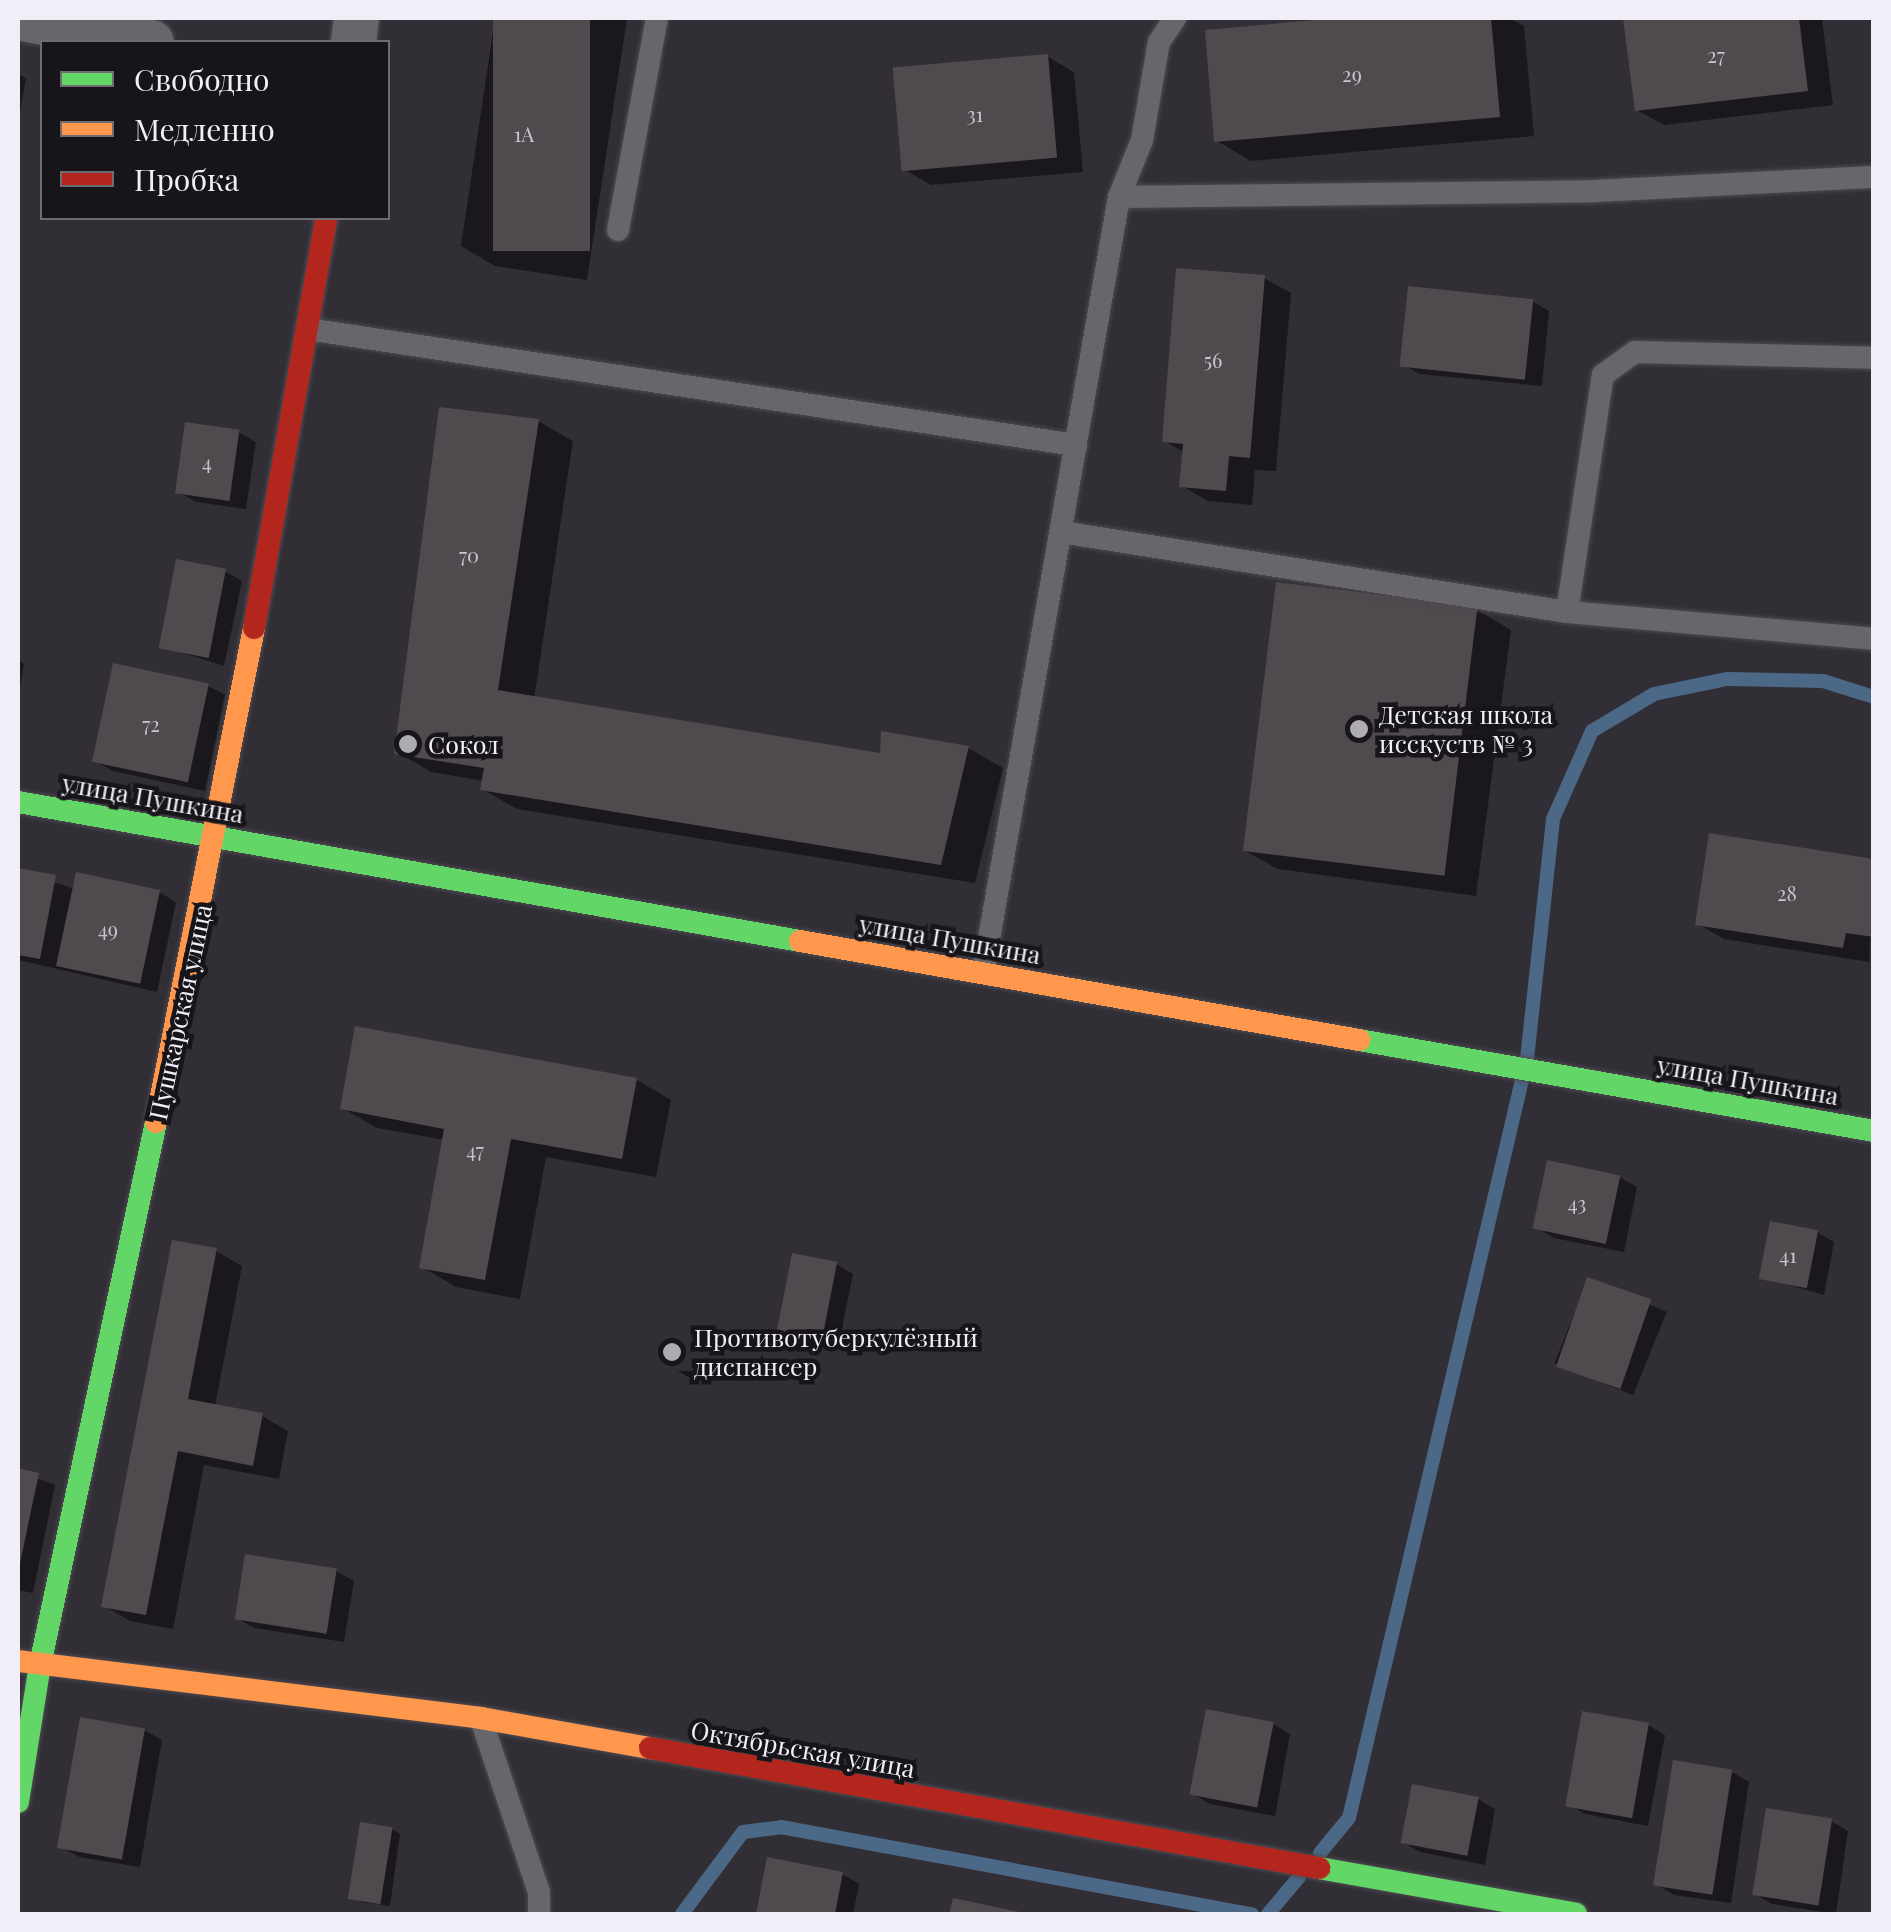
<!DOCTYPE html>
<meta charset="utf-8">
<style>
body{margin:0}
#map{position:relative;width:1891px;height:1932px;overflow:hidden;background:#312e35;font-family:"Playfair Display",serif}
div>[style]{position:absolute}
.shadow>*{inset:0;background:#0007;transform-origin:0 0}
.stream>*{height:14px;margin:-7px;padding:0 7px;transform-origin:7px;border-radius:7px;background:#4b6886}
.building>*{inset:0;background:#4f4a4d;transform-origin:0 0}
.roads{filter:drop-shadow(0 0 2px #4d4a51) drop-shadow(0 0 2px #4d4a51)}
.lane>*{height:22px;margin:-11px;padding:0 11px;transform-origin:11px;border-radius:11px;background:#68666b}
.street>*{height:45px;margin:-22.5px;padding:0 22.5px;transform-origin:22.5px;border-radius:22.5px;background:#68666b}
.fast>*{height:22px;margin:-11px;padding:0 11px;transform-origin:11px;border-radius:11px;background:#63d668}
.slow>*{height:22px;margin:-11px;padding:0 11px;transform-origin:11px;border-radius:11px;background:#ff974d}
.jam>*{height:22px;margin:-11px;padding:0 11px;transform-origin:11px;border-radius:11px;background:#b3261e}
.dots>*{width:28px;height:28px;translate:-50% -50%;box-sizing:border-box;border:5px solid #17141a;border-radius:50%}
span{translate:-50% -50%;white-space:nowrap;text-align:center;line-height:1.15;-webkit-text-stroke:9px #17141a;paint-order:stroke}
.number-label{font-size:20px;color:#c8c5cc}
.number-label span{-webkit-text-stroke-width:0}
.poi-label{font-size:25px;color:#f1eef7}
.left{translate:0 -50%;text-align:left}
.street-label{font-size:25px;color:#f1eef7}
.frame{position:absolute;inset:0;border:20px solid #f1eef7;pointer-events:none}
.legend{position:absolute;left:40px;top:40px;width:350px;height:180px;box-sizing:border-box;background:#17141a;border:2px solid #6e6b72;margin:0;padding:12px 18px;list-style:none;font-size:30px;color:#f1eef7}
.legend li{display:flex;align-items:center;gap:20px;height:50px}
.legend b{width:50px;border:2px solid #6e6b72}
</style>
<div id="map">
<div class="shadow">
<div style="clip-path:polygon(495px 18px,627px 18px,587px 280px,495px 266px,461px 246px)"></div>
<div style="clip-path:polygon(1365px 18px,1509px 18px,1524px 26px,1534px 136px,1251px 161px,1217px 141px,1207px 32px)"></div>
<div style="clip-path:polygon(1626px 18px,1822px 18px,1833px 105px,1664px 125px,1637px 110px)"></div>
<div style="clip-path:polygon(1048px 57px,1074px 72px,1083px 172px,931px 185px,905px 170px)"></div>
<div style="clip-path:polygon(18px 74px,26px 78px,18px 124px)"></div>
<div style="clip-path:polygon(1264px 278px,1291px 293px,1276px 471px,1255px 470px,1252px 505px,1208px 501px,1182px 486px,1185px 453px,1164px 441px)"></div>
<div style="clip-path:polygon(1532px 301px,1549px 311px,1542px 386px,1420px 374px,1402px 364px)"></div>
<div style="clip-path:polygon(538px 421px,573px 441px,534px 699px,882px 756px,968px 748px,1003px 768px,975px 883px,517px 809px,482px 789px,484px 781px,431px 772px,397px 752px)"></div>
<div style="clip-path:polygon(238px 432px,256px 442px,246px 509px,196px 502px,178px 492px)"></div>
<div style="clip-path:polygon(225px 571px,242px 581px,224px 666px,161px 646px)"></div>
<div style="clip-path:polygon(1477px 610px,1511px 630px,1476px 896px,1278px 869px,1243px 850px)"></div>
<div style="clip-path:polygon(18px 660px,24px 664px,18px 699px)"></div>
<div style="clip-path:polygon(208px 686px,225px 695px,205px 791px,113px 771px,95px 761px)"></div>
<div style="clip-path:polygon(1874px 862px,1869px 962px,1724px 939px,1698px 924px)"></div>
<div style="clip-path:polygon(18px 871px,75px 889px,159px 892px,176px 902px,157px 992px,18px 960px)"></div>
<div style="clip-path:polygon(357px 1029px,637px 1080px,671px 1100px,656px 1177px,546px 1157px,520px 1299px,456px 1287px,422px 1267px,445px 1140px,377px 1128px,342px 1108px)"></div>
<div style="clip-path:polygon(1619px 1177px,1637px 1187px,1624px 1252px,1554px 1238px,1537px 1228px)"></div>
<div style="clip-path:polygon(1817px 1232px,1834px 1242px,1824px 1295px,1762px 1277px)"></div>
<div style="clip-path:polygon(216px 1251px,242px 1266px,215px 1406px,262px 1416px,288px 1431px,279px 1479px,204px 1465px,173px 1629px,130px 1621px,104px 1606px)"></div>
<div style="clip-path:polygon(836px 1264px,853px 1274px,838px 1348px,779px 1330px)"></div>
<div style="left:1588px;top:1280px;width:85px;height:90px;rotate:22deg"></div>
<div style="clip-path:polygon(18px 1471px,55px 1485px,33px 1593px,18px 1590px)"></div>
<div style="clip-path:polygon(336px 1571px,354px 1581px,344px 1642px,254px 1628px,237px 1618px)"></div>
<div style="clip-path:polygon(1273px 1724px,1290px 1734px,1275px 1816px,1210px 1804px,1193px 1794px)"></div>
<div style="clip-path:polygon(1648px 1725px,1665px 1735px,1648px 1826px,1585px 1814px,1568px 1804px)"></div>
<div style="clip-path:polygon(144px 1730px,162px 1740px,140px 1867px,79px 1857px,61px 1847px)"></div>
<div style="clip-path:polygon(1732px 1772px,1749px 1782px,1731px 1903px,1674px 1895px,1657px 1885px)"></div>
<div style="clip-path:polygon(1478px 1799px,1495px 1809px,1485px 1865px,1420px 1852px,1403px 1842px)"></div>
<div style="clip-path:polygon(1831px 1821px,1848px 1831px,1836px 1914px,1772px 1904px,1755px 1894px)"></div>
<div style="clip-path:polygon(392px 1829px,400px 1834px,390px 1906px,361px 1902px,353px 1898px)"></div>
<div style="clip-path:polygon(769px 1860px,842px 1874px,859px 1884px,853px 1914px,758px 1914px)"></div>
</div>
<div class="stream">
<div style="left:1527px;top:1059px;width:241px;rotate:-83.8deg"></div>
<div style="left:1553px;top:819px;width:96px;rotate:-66.1deg"></div>
<div style="left:1592px;top:731px;width:72px;rotate:-30.8deg"></div>
<div style="left:1654px;top:694px;width:75px;rotate:-11.6deg"></div>
<div style="left:1727px;top:679px;width:96px;rotate:1.2deg"></div>
<div style="left:1823px;top:681px;width:53px;rotate:17.4deg"></div>
<div style="left:1320px;top:1853px;width:45px;rotate:-50.4deg"></div>
<div style="left:1349px;top:1818px;width:758px;rotate:-76.81deg"></div>
<div style="left:682px;top:1914px;width:102px;rotate:-53.4deg"></div>
<div style="left:743px;top:1832px;width:38px;rotate:-7deg"></div>
<div style="left:781px;top:1827px;width:479px;rotate:10.5deg"></div>
<div style="left:1268px;top:1914px;width:48px;rotate:-50deg"></div>
</div>
<div class="building">
<div style="left:493px;top:18px;width:97px;height:233px"></div>
<div style="clip-path:polygon(1337px 18px,1491px 18px,1500px 117px,1214px 142px,1205px 30px)"></div>
<div style="clip-path:polygon(1623px 18px,1799px 18px,1808px 91px,1635px 111px)"></div>
<div style="left:1048px;top:54px;width:104px;height:156px;rotate:85deg"></div>
<div style="clip-path:polygon(1176px 268px,1265px 275px,1250px 458px,1229px 456px,1226px 491px,1179px 487px,1183px 444px,1162px 442px)"></div>
<div style="left:1408px;top:286px;width:126px;height:81px;rotate:6deg"></div>
<div style="clip-path:polygon(439px 407px,539px 419px,498px 690px,880px 753px,881px 731px,969px 746px,941px 865px,480px 790px,484px 768px,394px 754px)"></div>
<div style="left:185px;top:422px;width:55px;height:72px;rotate:8deg"></div>
<div style="left:176px;top:559px;width:51px;height:91px;rotate:11deg"></div>
<div style="left:1276px;top:582px;width:203px;height:271px;rotate:7deg"></div>
<div style="left:113px;top:663px;width:98px;height:101px;rotate:12deg"></div>
<div style="clip-path:polygon(1709px 833px,1874px 859px,1874px 937px,1846px 933px,1843px 948px,1695px 925px)"></div>
<div style="clip-path:polygon(18px 868px,56px 875px,40px 959px,18px 955px)"></div>
<div style="left:76px;top:872px;width:86px;height:96px;rotate:12deg"></div>
<div style="clip-path:polygon(355px 1026px,637px 1078px,622px 1159px,511px 1139px,485px 1280px,419px 1268px,444px 1129px,340px 1109px)"></div>
<div style="left:1547px;top:1160px;width:75px;height:70px;rotate:12deg"></div>
<div style="left:1770px;top:1221px;width:49px;height:59px;rotate:11deg"></div>
<div style="clip-path:polygon(172px 1240px,217px 1248px,188px 1399px,263px 1413px,253px 1466px,178px 1451px,146px 1615px,101px 1607px)"></div>
<div style="left:792px;top:1253px;width:46px;height:80px;rotate:11deg"></div>
<div style="left:1587px;top:1277px;width:68px;height:95px;rotate:19deg"></div>
<div style="clip-path:polygon(18px 1468px,39px 1473px,19px 1568px,18px 1568px)"></div>
<div style="left:245px;top:1554px;width:93px;height:66px;rotate:9deg"></div>
<div style="left:1206px;top:1709px;width:69px;height:87px;rotate:11deg"></div>
<div style="left:1582px;top:1711px;width:68px;height:97px;rotate:10deg"></div>
<div style="left:80px;top:1717px;width:66px;height:133px;rotate:10deg"></div>
<div style="left:1673px;top:1760px;width:60px;height:127px;rotate:9deg"></div>
<div style="left:1412px;top:1784px;width:68px;height:60px;rotate:11deg"></div>
<div style="left:1766px;top:1808px;width:67px;height:88px;rotate:9deg"></div>
<div style="left:360px;top:1822px;width:33px;height:78px;rotate:9deg"></div>
<div style="clip-path:polygon(767px 1857px,843px 1872px,835px 1914px,756px 1914px)"></div>
<div style="clip-path:polygon(953px 1898px,1024px 1913px,1024px 1914px,949px 1914px)"></div>
</div>
<div class="roads">
<div class="lane">
<div style="left:1119px;top:197px;width:476px;rotate:-0.7deg"></div>
<div style="left:1595px;top:191px;width:279px;rotate:-2.9deg"></div>
<div style="left:618px;top:230px;width:216px;rotate:-79.6deg"></div>
<div style="left:307px;top:329px;width:778px;rotate:8.58deg"></div>
<div style="left:1061px;top:532px;width:512px;rotate:8.98deg"></div>
<div style="left:1567px;top:612px;width:308px;rotate:5deg"></div>
<div style="left:1567px;top:612px;width:240px;rotate:-81.4deg"></div>
<div style="left:1603px;top:375px;width:39px;rotate:-36deg"></div>
<div style="left:1635px;top:352px;width:239px;rotate:1.4deg"></div>
<div style="left:983px;top:973px;width:788px;rotate:-80.06deg"></div>
<div style="left:1119px;top:197px;width:61px;rotate:-68deg"></div>
<div style="left:1142px;top:140px;width:99px;rotate:-80.2deg"></div>
<div style="left:1159px;top:42px;width:29px;rotate:-56deg"></div>
<div style="left:482px;top:1722px;width:179px;rotate:71.5deg"></div>
<div style="left:539px;top:1892px;width:22px;rotate:90deg"></div>
</div>
<div class="street">
<div style="left:23px;top:18px;width:130px;rotate:10.6deg"></div>
<div style="left:353px;top:42px;width:24px;rotate:-83deg"></div>
</div>
<div class="fast">
<div style="left:18px;top:802px;width:794px;rotate:10.08deg"></div>
<div style="left:1359px;top:1040px;width:523px;rotate:10.02deg"></div>
<div style="left:18px;top:1802px;width:139px;rotate:-80.9deg"></div>
<div style="left:40px;top:1665px;width:555px;rotate:-77.94deg"></div>
<div style="left:1319px;top:1868px;width:261px;rotate:10.1deg"></div>
</div>
<div class="slow">
<div style="left:800px;top:941px;width:568px;rotate:10.04deg"></div>
<div style="left:156px;top:1122px;width:504px;rotate:-78.78deg"></div>
<div style="left:18px;top:1661px;width:466px;rotate:7deg"></div>
<div style="left:481px;top:1718px;width:172px;rotate:10.1deg"></div>
</div>
<div class="jam">
<div style="left:254px;top:628px;width:416px;rotate:-80deg"></div>
<div style="left:650px;top:1748px;width:680px;rotate:10.17deg"></div>
</div>
</div>
<div class="dots">
<div style="left:1359px;top:729px;background:#aeabb3"></div>
<div style="left:408px;top:744px;background:#aeabb3"></div>
<div style="left:672px;top:1352px;background:#aeabb3"></div>
</div>
<div class="number-label">
<span style="left:1716px;top:54px">27</span>
<span style="left:1352px;top:73px">29</span>
<span style="left:975px;top:113px">31</span>
<span style="left:524px;top:133px">1А</span>
<span style="left:1213px;top:359px">56</span>
<span style="left:207px;top:461px">4</span>
<span style="left:469px;top:554px">70</span>
<span style="left:151px;top:723px">72</span>
<span style="left:1787px;top:892px">28</span>
<span style="left:108px;top:928px">49</span>
<span style="left:475px;top:1149px">47</span>
<span style="left:1577px;top:1202px">43</span>
<span style="left:1788px;top:1254px">41</span>
</div>
<div class="poi-label">
<span class="left" style="left:1379px;top:729px">Детская школа<br>исскуств № 3</span>
<span class="left" style="left:428px;top:744px">Сокол</span>
<span class="left" style="left:694px;top:1352px">Противотуберкулёзный<br>диспансер</span>
</div>
<div class="street-label">
<span style="left:153px;top:798px;rotate:10deg">улица Пушкина</span>
<span style="left:950px;top:939px;rotate:10deg">улица Пушкина</span>
<span style="left:180px;top:1012px;rotate:-78deg">Пушкарская улица</span>
<span style="left:1748px;top:1080px;rotate:10deg">улица Пушкина</span>
<span style="left:803px;top:1749px;rotate:10deg">Октябрьская улица</span>
</div>
<div class="frame"></div>
<ul class="legend">
<li><b style="height:12px;background:#63d668"></b>Свободно</li>
<li><b style="height:12px;background:#ff974d"></b>Медленно</li>
<li><b style="height:12px;background:#b3261e"></b>Пробка</li>
</ul>
</div>
